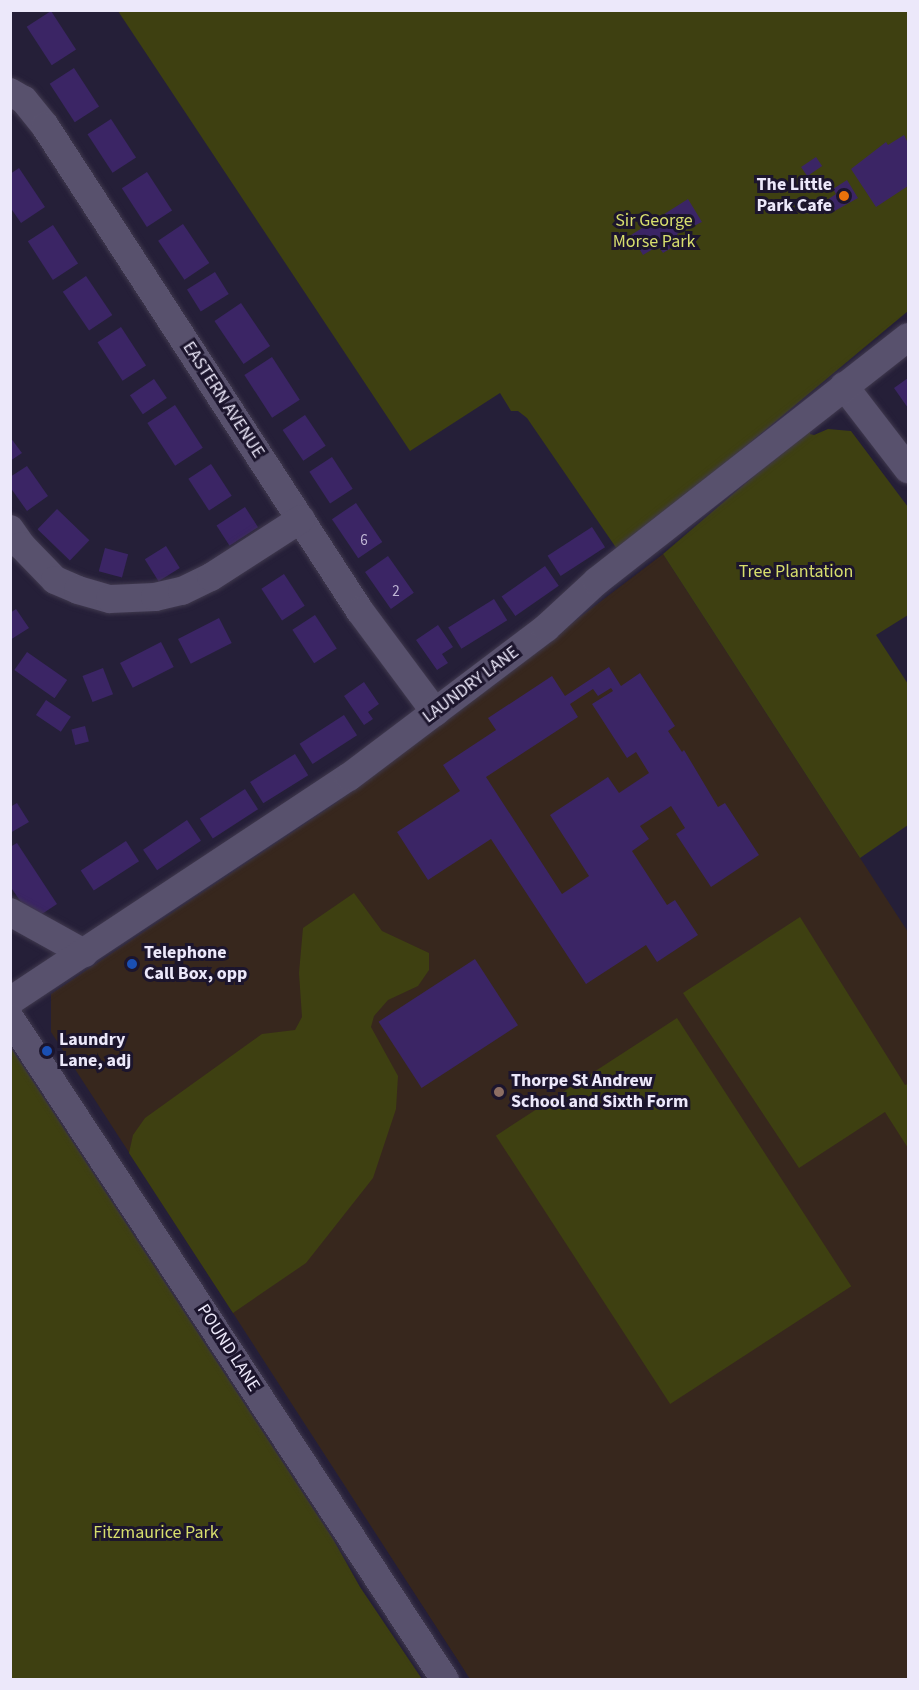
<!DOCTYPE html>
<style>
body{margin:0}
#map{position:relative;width:919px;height:1690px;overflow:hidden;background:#251f38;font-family:"Source Sans 3",sans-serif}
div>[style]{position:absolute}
.education>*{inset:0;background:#37271d}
.green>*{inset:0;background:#3e4011;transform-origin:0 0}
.building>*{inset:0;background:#3b2565;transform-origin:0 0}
.roads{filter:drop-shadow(0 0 2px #40394e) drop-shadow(0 0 2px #40394e)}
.minor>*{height:28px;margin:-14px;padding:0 14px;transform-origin:14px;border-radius:14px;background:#58516d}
.dots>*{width:16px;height:16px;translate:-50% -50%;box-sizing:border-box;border:3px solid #1c152d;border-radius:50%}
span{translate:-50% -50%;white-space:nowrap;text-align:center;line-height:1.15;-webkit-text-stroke:6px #1c152d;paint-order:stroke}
.number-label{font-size:15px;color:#c0b7d5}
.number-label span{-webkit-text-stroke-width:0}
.poi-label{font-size:18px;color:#ece8fa;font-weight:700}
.right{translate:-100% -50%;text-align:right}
.left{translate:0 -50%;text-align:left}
.park-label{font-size:18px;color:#d7de6d}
.street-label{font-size:18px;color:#ece8fa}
.frame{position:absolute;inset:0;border:12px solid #ece8fa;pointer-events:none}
</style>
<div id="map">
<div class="education">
<div style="clip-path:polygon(663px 554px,908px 932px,908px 1679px,470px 1679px,51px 1032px,51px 994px,336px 803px)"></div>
</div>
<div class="green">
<div style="clip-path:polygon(118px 11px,908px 11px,908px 311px,619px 552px,527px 418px,518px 411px,511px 411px,500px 393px,410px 451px)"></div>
<div style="clip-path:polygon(810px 428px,810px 434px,814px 435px,828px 429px,851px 431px,908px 507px,908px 615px,876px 635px,908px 684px,908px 825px,860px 858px,663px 554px)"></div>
<div style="clip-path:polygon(354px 893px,382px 931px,429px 953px,429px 970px,418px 986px,388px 1000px,374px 1016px,371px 1027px,398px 1076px,396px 1109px,373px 1178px,306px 1263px,233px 1313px,129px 1153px,133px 1135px,145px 1118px,262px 1034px,295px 1030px,302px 1017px,299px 973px,303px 928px)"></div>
<div style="clip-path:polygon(800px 917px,905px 1085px,908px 1084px,908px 1148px,885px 1112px,799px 1168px,683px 993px)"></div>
<div style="left:677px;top:1018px;width:320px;height:216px;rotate:57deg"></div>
<div style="clip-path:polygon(11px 1048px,333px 1539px,360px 1587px,422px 1679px,11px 1679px)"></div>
</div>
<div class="building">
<div style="left:51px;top:11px;width:46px;height:29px;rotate:57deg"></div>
<div style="left:74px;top:68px;width:46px;height:29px;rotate:57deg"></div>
<div style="left:111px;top:119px;width:46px;height:28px;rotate:57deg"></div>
<div style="clip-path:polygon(904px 135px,908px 143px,908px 186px,876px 207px,851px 169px,886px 142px,888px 145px)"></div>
<div style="left:816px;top:157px;width:11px;height:18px;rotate:56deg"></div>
<div style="clip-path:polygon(19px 168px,45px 207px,21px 223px,10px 207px,10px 174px)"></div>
<div style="left:147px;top:172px;width:46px;height:30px;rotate:57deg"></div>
<div style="clip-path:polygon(847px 180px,858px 198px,831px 213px,824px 202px,836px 194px,833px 189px)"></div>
<div style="clip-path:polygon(688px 199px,702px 222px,677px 234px,681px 242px,663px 253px,658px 246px,643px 255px,631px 235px)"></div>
<div style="left:183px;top:224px;width:47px;height:30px;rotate:56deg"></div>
<div style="left:53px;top:225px;width:46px;height:30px;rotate:57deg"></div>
<div style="left:215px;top:272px;width:26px;height:33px;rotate:58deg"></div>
<div style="left:86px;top:276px;width:47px;height:28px;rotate:56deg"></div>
<div style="left:241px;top:303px;width:52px;height:32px;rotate:56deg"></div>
<div style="left:121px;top:327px;width:46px;height:28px;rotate:57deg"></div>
<div style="left:272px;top:357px;width:51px;height:33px;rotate:57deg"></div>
<div style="clip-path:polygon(908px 378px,908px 408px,894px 388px)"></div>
<div style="left:154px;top:379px;width:23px;height:29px;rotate:56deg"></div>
<div style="left:175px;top:405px;width:51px;height:33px;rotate:57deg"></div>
<div style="left:305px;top:415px;width:37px;height:27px;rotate:56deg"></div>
<div style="clip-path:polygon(10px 437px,22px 453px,10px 461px)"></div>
<div style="left:332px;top:457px;width:38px;height:27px;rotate:57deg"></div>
<div style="left:211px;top:464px;width:38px;height:27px;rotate:57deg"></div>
<div style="clip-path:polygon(27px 466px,48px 496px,27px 511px,10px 487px,10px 477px)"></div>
<div style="left:356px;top:503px;width:47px;height:29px;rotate:56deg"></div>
<div style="left:245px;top:507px;width:24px;height:34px;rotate:57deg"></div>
<div style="left:57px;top:509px;width:45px;height:28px;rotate:44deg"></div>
<div style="left:592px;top:527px;width:24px;height:53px;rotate:57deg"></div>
<div style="left:166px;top:546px;width:26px;height:25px;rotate:58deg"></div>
<div style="left:105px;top:548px;width:24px;height:24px;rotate:15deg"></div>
<div style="left:388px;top:556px;width:45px;height:28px;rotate:55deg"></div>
<div style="left:545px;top:566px;width:24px;height:53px;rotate:55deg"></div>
<div style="left:284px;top:574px;width:38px;height:27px;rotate:57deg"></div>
<div style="left:494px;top:599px;width:25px;height:54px;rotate:58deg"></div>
<div style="clip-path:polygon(16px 609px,29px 628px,10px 640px,10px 613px)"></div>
<div style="left:315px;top:615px;width:40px;height:27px;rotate:57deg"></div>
<div style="left:219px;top:618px;width:28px;height:46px;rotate:63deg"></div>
<div style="clip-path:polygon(438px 625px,453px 647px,442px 654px,448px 663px,437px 670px,416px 640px)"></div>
<div style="left:161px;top:642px;width:28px;height:46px;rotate:63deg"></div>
<div style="left:27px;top:652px;width:49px;height:22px;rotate:35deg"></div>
<div style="clip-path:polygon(evenodd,609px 667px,621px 686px,640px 673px,675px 726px,668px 731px,682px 752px,684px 750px,718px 807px,725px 803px,759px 855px,711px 887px,676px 834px,685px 828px,671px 806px,640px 826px,649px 839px,632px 851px,667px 905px,675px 900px,698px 935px,657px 962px,646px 945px,586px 984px,491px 839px,428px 880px,397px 832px,460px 791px,443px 765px,496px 730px,488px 718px,552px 676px,565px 696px,609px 667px,611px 688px,613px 691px,592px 704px,627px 758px,636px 752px,649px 773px,619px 793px,608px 777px,550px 815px,589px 876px,562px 894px,486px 777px,578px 717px,570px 704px,593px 689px,598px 696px,611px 688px)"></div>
<div style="left:103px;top:668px;width:28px;height:22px;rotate:69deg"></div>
<div style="clip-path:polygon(364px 682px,379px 704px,368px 712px,373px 719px,364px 725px,344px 696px)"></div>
<div style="left:46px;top:700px;width:30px;height:18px;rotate:34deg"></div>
<div style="left:344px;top:715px;width:24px;height:53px;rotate:57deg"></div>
<div style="left:85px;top:726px;width:16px;height:14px;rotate:76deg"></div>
<div style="left:295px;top:754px;width:25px;height:53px;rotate:58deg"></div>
<div style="left:245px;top:789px;width:24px;height:54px;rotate:57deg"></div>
<div style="clip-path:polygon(17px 803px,29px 822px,10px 833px,10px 807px)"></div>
<div style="left:187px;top:820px;width:25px;height:53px;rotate:56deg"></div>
<div style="left:126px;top:841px;width:24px;height:54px;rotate:57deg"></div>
<div style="clip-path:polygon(17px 843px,57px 904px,33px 920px,10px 886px,10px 847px)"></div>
<div style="left:475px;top:959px;width:79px;height:115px;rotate:57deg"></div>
</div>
<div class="roads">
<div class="minor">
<div style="left:10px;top:92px;width:16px;rotate:30deg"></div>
<div style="left:24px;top:100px;width:33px;rotate:51deg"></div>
<div style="left:45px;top:126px;width:578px;rotate:57deg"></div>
<div style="left:360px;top:611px;width:126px;rotate:53.4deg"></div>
<div style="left:844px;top:386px;width:105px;rotate:52.4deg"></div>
<div style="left:10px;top:529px;width:21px;rotate:55deg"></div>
<div style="left:22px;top:546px;width:47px;rotate:45.9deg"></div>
<div style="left:55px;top:580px;width:25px;rotate:23deg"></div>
<div style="left:78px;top:590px;width:33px;rotate:16deg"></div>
<div style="left:110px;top:599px;width:45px;rotate:-2.5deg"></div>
<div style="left:155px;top:597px;width:28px;rotate:-13deg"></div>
<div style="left:182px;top:591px;width:32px;rotate:-26deg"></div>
<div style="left:211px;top:577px;width:107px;rotate:-32.8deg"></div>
<div style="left:10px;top:912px;width:85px;rotate:29deg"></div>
<div style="left:10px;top:1001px;width:406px;rotate:-33.5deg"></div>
<div style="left:349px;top:777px;width:247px;rotate:-37.1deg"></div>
<div style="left:546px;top:628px;width:69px;rotate:-42.7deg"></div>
<div style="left:597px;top:581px;width:395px;rotate:-38.1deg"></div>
<div style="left:10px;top:1018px;width:792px;rotate:56.69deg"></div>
</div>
</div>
<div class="dots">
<div style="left:844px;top:196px;background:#e8710a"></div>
<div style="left:132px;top:964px;background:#1a4fb4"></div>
<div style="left:47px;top:1051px;background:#1a4fb4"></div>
<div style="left:499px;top:1092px;background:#8d6e63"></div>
</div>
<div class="number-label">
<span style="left:364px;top:541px">6</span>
<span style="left:396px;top:592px">2</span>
</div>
<div class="poi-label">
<span class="right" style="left:832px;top:196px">The Little<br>Park Cafe</span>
<span class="left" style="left:144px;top:964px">Telephone<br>Call Box, opp</span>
<span class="left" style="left:59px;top:1051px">Laundry<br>Lane, adj</span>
<span class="left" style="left:511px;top:1092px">Thorpe St Andrew<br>School and Sixth Form</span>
</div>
<div class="park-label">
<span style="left:654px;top:232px">Sir George<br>Morse Park</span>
<span style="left:796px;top:572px">Tree Plantation</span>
<span style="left:156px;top:1533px">Fitzmaurice Park</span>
</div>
<div class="street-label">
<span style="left:223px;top:400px;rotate:57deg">EASTERN AVENUE</span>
<span style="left:471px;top:685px;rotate:-37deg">LAUNDRY LANE</span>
<span style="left:228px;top:1348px;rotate:57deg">POUND LANE</span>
</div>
<div class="frame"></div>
</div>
